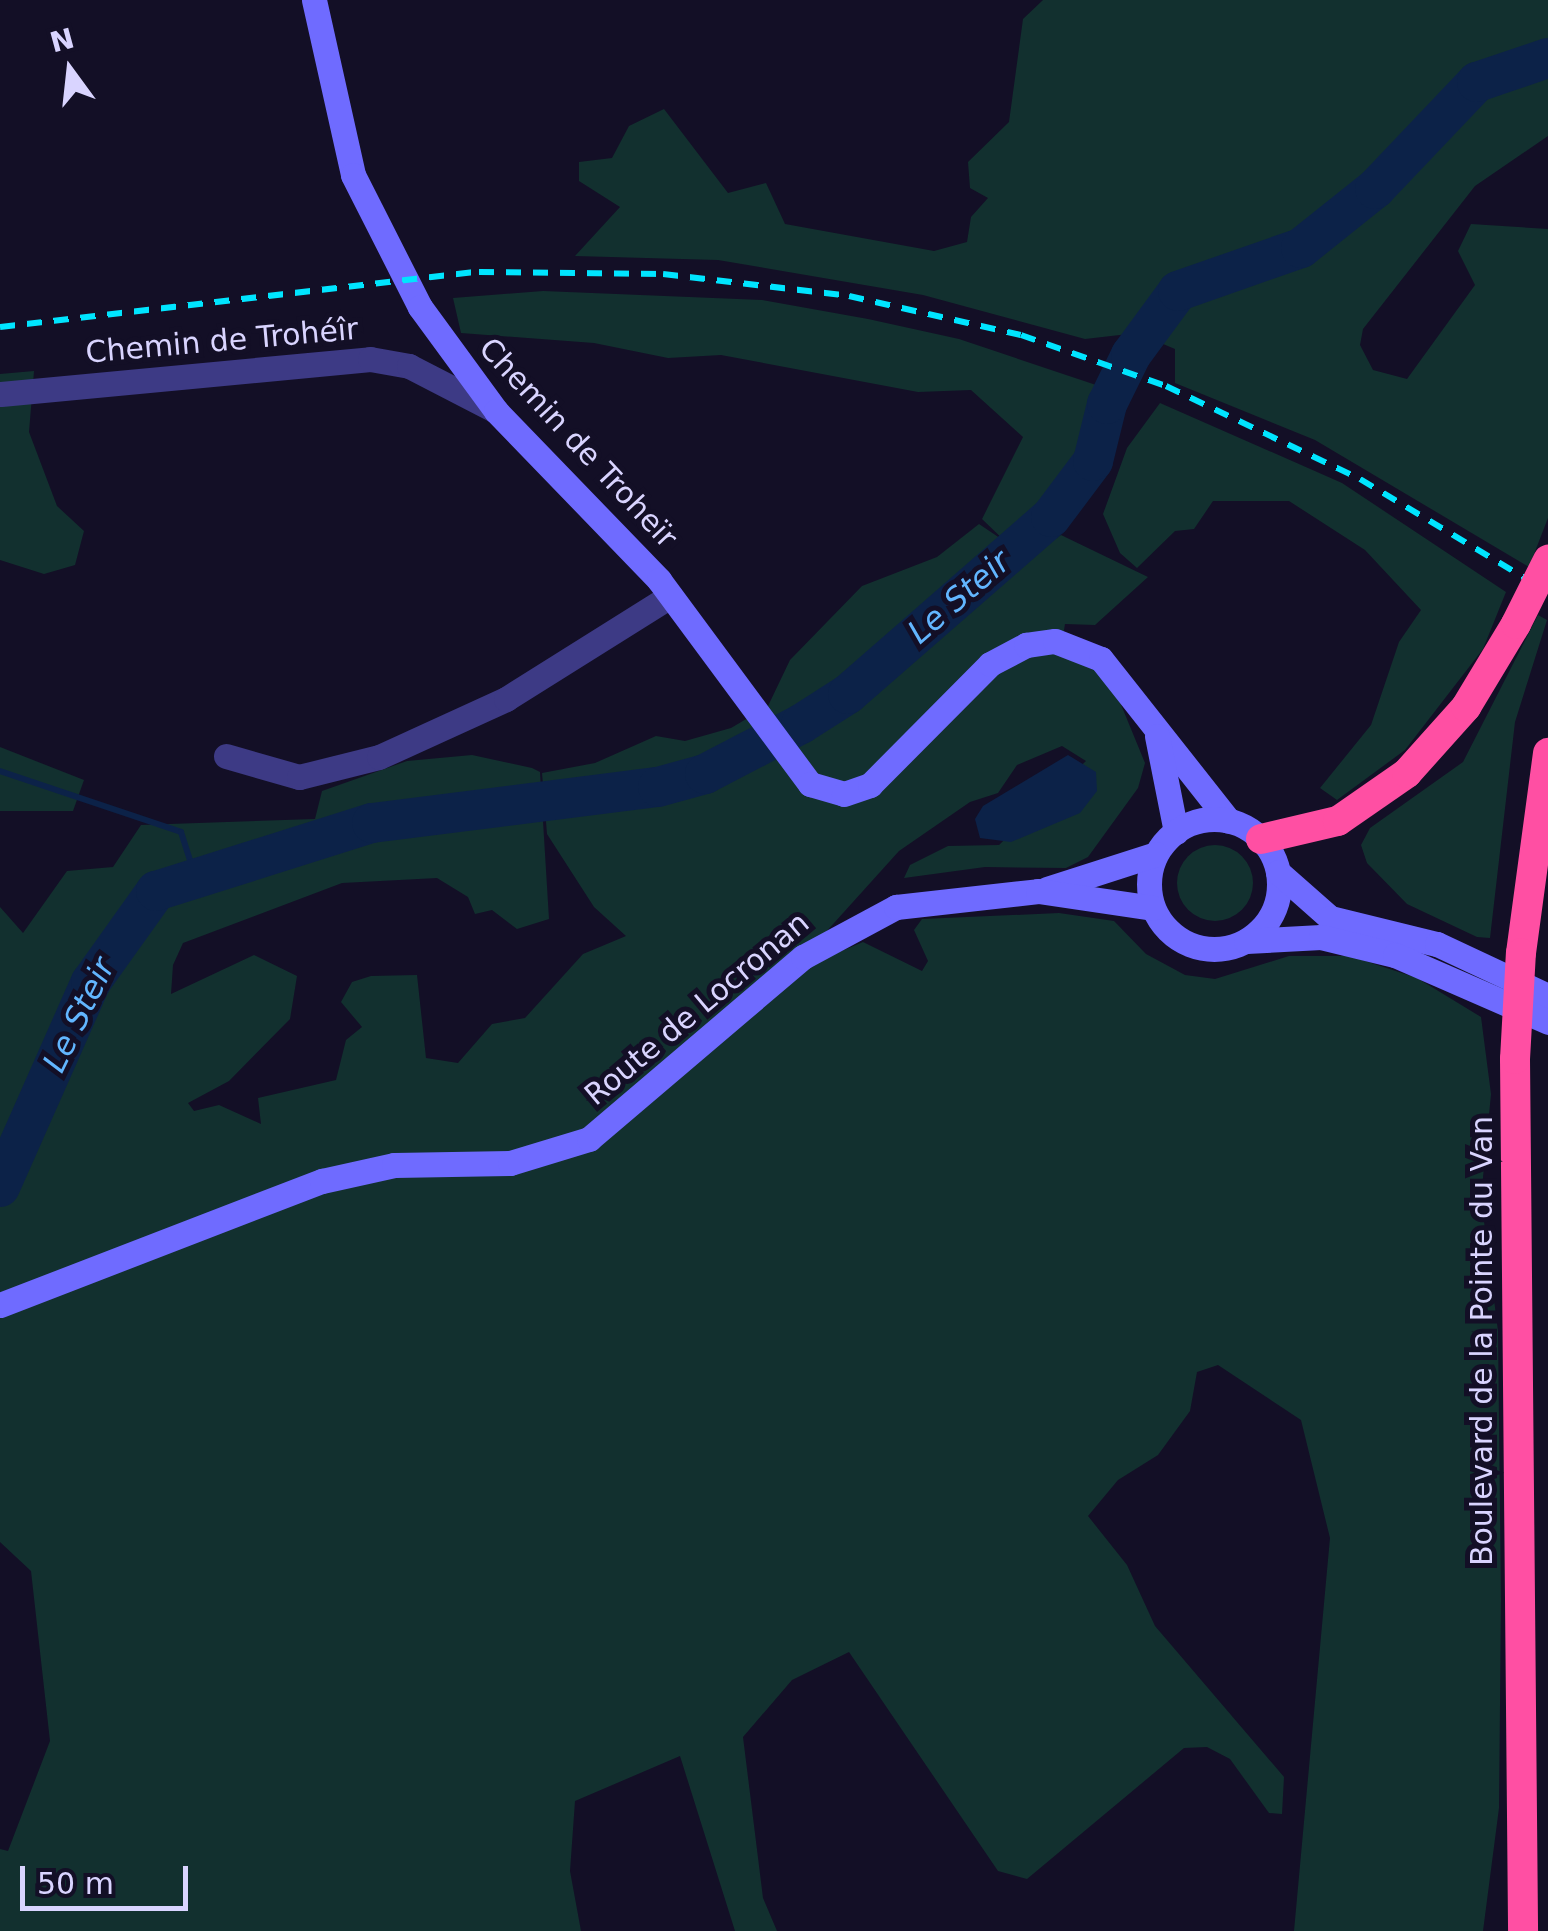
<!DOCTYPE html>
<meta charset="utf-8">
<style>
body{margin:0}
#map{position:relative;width:1548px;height:1931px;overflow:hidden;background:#130f26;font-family:"DejaVu Sans",sans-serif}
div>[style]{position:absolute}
.green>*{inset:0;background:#12302f}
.round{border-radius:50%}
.water>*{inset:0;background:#0c2248}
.stream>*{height:6px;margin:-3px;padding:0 3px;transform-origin:3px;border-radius:3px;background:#0c2248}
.river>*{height:40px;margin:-20px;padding:0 20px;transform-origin:20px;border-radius:20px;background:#0c2248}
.street>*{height:25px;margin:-12.5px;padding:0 12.5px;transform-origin:12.5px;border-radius:12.5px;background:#3d3a85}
.secondary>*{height:25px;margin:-12.5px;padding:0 12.5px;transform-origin:12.5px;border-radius:12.5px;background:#6f6bff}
.secondary>.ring{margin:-12.5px;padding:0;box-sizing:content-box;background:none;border:25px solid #6f6bff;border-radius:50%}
.highway>*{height:30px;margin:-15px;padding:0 15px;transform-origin:15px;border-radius:15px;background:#ff4fa3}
.rail>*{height:6px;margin-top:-3px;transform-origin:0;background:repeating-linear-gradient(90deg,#00e5ff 0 15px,transparent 0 27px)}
.highway-bridge>*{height:30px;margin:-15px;padding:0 15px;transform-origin:15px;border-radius:15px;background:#ff4fa3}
span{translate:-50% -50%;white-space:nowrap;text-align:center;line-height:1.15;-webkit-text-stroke:10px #130f26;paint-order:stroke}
.street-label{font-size:30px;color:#d9d4ff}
.water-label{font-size:32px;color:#62b6ff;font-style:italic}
.north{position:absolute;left:20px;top:20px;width:100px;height:100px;-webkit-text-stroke:8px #130f26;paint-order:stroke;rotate:345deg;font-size:28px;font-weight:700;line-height:40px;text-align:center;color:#d9d4ff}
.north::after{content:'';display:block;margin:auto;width:35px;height:45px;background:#d9d4ff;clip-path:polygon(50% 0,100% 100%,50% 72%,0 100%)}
.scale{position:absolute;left:20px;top:1866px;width:168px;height:45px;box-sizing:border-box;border:5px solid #d9d4ff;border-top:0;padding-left:12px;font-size:30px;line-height:35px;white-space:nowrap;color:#d9d4ff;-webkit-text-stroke:8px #130f26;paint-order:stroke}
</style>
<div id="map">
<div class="green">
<div style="clip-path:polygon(1043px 0,1548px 0,1548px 136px,1475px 186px,1363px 329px,1360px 345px,1373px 370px,1407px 379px,1475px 285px,1458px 251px,1471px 224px,1548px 229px,1548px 518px,1529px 567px,1315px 440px,1175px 383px,1175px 349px,1137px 333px,1085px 339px,923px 295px,718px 260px,575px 256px,620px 207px,579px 181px,579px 162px,612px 158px,629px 126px,664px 109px,728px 193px,766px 183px,785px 224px,934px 251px,967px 242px,971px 217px,988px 198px,970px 188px,968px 162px,1009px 122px,1023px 19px)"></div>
<div style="clip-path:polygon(543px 291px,762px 300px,868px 319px,959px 339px,1108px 389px,1076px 457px,1009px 545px,982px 519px,1023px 437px,971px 390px,918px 392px,721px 355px,668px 358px,594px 343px,461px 333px,453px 298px)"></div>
<div style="clip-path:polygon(34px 371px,29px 432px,57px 506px,84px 531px,75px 565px,44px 574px,0 560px,0 374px)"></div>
<div style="clip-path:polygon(1160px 403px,1342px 483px,1506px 592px,1483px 649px,1405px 750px,1337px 800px,1320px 788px,1371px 725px,1399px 642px,1421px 610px,1365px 550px,1289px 501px,1213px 501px,1194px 529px,1175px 531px,1137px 568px,1120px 553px,1103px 514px,1127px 448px)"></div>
<div style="clip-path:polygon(979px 524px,1028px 557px,1061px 535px,1148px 577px,1095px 625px,1065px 624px,1063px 636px,1034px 655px,1064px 650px,1089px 658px,1115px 690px,1145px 763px,1138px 788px,1088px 857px,1066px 868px,985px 867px,904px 878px,910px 865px,948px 846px,999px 845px,1086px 761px,1062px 746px,1017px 765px,998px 793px,970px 802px,899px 851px,825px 933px,808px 965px,863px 942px,922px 971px,928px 961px,914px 930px,922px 919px,1059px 913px,1114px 921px,1146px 954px,1185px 975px,1215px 979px,1289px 956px,1350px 956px,1417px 978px,1481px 1017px,1491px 1094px,1481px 1198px,1498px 1331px,1501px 1599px,1499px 1808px,1483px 1931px,1294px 1931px,1330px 1538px,1301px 1420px,1218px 1365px,1197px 1372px,1190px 1411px,1158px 1455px,1118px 1480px,1088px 1516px,1127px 1565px,1155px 1626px,1284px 1777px,1282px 1814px,1269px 1813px,1230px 1759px,1207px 1747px,1184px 1748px,1027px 1879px,998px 1871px,849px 1652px,792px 1680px,743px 1737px,763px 1898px,777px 1931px,735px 1931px,680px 1756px,575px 1801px,570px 1871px,581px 1931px,0 1931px,0 1849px,8px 1851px,50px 1741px,31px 1571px,0 1542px,0 907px,23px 933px,67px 871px,113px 867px,141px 825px,315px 819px,322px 791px,407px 761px,472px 755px,532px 768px,540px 772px,549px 919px,517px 929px,492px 910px,475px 914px,468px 897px,437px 878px,342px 883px,183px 943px,173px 965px,171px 994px,254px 955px,297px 976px,290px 1019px,229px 1081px,188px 1103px,194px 1111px,219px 1105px,261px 1124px,258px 1098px,336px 1080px,346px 1040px,362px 1027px,341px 1002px,352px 982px,371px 976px,417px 975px,426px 1058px,458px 1063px,492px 1024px,525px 1018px,583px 954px,626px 936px,594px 907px,547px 834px,542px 773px,595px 763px,656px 736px,685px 741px,731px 728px,768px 706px,790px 660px,862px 586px,937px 557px)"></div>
<div style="clip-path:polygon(1538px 615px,1547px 620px,1515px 722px,1490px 938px,1477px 937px,1407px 904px,1367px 863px,1361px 845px,1370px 828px,1463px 762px)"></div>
<div style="clip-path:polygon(0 747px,84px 780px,73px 811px,0 811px)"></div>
<div class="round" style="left:1177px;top:845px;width:76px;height:76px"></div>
</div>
<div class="water">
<div style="clip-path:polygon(1068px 755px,1096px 772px,1097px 791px,1080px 813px,1011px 842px,980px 838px,975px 819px,983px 806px)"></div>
</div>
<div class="stream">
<div style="left:0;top:771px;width:191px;rotate:18.6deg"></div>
<div style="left:181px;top:832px;width:49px;rotate:72.3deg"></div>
</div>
<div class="river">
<div style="left:0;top:1187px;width:224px;rotate:-66.1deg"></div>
<div style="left:91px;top:982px;width:112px;rotate:-54.5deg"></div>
<div style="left:156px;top:891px;width:226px;rotate:-17.5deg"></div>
<div style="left:372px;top:823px;width:288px;rotate:-7.2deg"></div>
<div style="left:658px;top:787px;width:49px;rotate:-15.5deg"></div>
<div style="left:705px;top:774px;width:108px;rotate:-27.5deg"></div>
<div style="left:801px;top:724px;width:56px;rotate:-32.6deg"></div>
<div style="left:848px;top:694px;width:269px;rotate:-41.1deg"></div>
<div style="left:1051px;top:517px;width:70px;rotate:-53.1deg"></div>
<div style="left:1093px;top:461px;width:59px;rotate:-76.2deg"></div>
<div style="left:1107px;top:404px;width:55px;rotate:-63.9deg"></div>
<div style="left:1131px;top:355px;width:79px;rotate:-53.7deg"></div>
<div style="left:1178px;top:291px;width:130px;rotate:-19.3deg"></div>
<div style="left:1301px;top:248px;width:95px;rotate:-38.6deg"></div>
<div style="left:1375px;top:189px;width:148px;rotate:-46.4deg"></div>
<div style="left:1477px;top:82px;width:75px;rotate:-18.7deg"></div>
</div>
<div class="street">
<div style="left:1px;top:394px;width:371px;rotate:-5.4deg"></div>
<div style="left:370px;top:359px;width:40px;rotate:10deg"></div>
<div style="left:409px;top:366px;width:98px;rotate:27.3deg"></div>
<div style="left:226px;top:756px;width:76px;rotate:16deg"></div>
<div style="left:299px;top:777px;width:82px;rotate:-14deg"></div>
<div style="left:379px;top:757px;width:140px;rotate:-24.5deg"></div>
<div style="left:506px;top:699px;width:194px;rotate:-32.1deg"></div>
</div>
<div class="secondary">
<div style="left:314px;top:0;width:179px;rotate:77.4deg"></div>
<div style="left:353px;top:175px;width:148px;rotate:63.1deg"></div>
<div style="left:420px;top:307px;width:129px;rotate:53.8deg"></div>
<div style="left:496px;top:411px;width:235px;rotate:46deg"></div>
<div style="left:659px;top:580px;width:254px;rotate:53.5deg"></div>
<div style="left:810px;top:784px;width:35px;rotate:16deg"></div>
<div style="left:844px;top:794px;width:28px;rotate:-19deg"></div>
<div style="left:870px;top:785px;width:170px;rotate:-45.2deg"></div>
<div style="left:990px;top:664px;width:41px;rotate:-27.8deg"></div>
<div style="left:1026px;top:645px;width:29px;rotate:-8deg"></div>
<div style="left:1055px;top:641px;width:49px;rotate:21.4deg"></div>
<div style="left:1101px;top:659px;width:206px;rotate:51.7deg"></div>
<div style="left:1157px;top:736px;width:98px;rotate:78.8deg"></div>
<div class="ring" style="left:1149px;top:819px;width:105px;height:105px"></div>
<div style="left:1278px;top:872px;width:69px;rotate:41.5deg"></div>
<div style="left:1330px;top:918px;width:110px;rotate:13.7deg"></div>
<div style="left:1437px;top:944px;width:123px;rotate:25.1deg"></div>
<div style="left:1047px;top:889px;width:114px;rotate:-17.8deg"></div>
<div style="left:1246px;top:941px;width:75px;rotate:-3.1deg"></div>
<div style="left:1321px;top:937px;width:76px;rotate:13.7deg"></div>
<div style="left:1395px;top:955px;width:167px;rotate:23.6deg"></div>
<div style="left:0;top:1305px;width:345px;rotate:-21.1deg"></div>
<div style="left:322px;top:1181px;width:74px;rotate:-12.5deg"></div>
<div style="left:394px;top:1165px;width:116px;rotate:-1deg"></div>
<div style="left:510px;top:1163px;width:83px;rotate:-16.9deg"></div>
<div style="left:589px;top:1139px;width:281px;rotate:-40.4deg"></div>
<div style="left:803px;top:957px;width:106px;rotate:-28.3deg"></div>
<div style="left:896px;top:907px;width:143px;rotate:-6.4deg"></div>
<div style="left:1038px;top:891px;width:116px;rotate:8.4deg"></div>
</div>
<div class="highway">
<div style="left:1261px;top:839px;width:79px;rotate:-13.2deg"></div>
<div style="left:1338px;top:821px;width:84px;rotate:-34.8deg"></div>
<div style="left:1407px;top:773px;width:89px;rotate:-48.2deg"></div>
<div style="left:1466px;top:707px;width:97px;rotate:-58.9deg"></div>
<div style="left:1521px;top:953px;width:202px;rotate:-82.3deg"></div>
<div style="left:1515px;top:1059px;width:872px;rotate:89.47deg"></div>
</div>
<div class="rail">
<div style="left:0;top:327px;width:482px;rotate:-6.6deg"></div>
<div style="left:479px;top:272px;width:184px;rotate:0.6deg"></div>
<div style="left:663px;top:274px;width:187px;rotate:6.7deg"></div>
<div style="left:849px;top:296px;width:176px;rotate:12.8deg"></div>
<div style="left:1021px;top:335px;width:154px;rotate:19.4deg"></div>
<div style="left:1166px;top:386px;width:215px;rotate:25.6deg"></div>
<div style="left:1360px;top:479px;width:219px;rotate:31deg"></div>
</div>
<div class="highway-bridge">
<div style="left:1516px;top:624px;width:72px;rotate:-63.4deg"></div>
<div style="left:1515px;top:1059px;width:106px;rotate:-86.8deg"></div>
</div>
<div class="street-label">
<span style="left:222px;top:341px;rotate:-5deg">Chemin de Trohéîr</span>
<span style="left:578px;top:443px;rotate:47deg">Chemin de Troheïr</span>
<span style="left:697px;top:1009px;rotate:-40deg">Route de Locronan</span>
<span style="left:1482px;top:1341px;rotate:-90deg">Boulevard de la Pointe du Van</span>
</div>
<div class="water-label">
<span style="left:959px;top:597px;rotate:-41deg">Le Steir</span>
<span style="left:79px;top:1015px;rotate:-64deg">Le Steir</span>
</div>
<div class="north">N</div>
<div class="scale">50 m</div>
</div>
